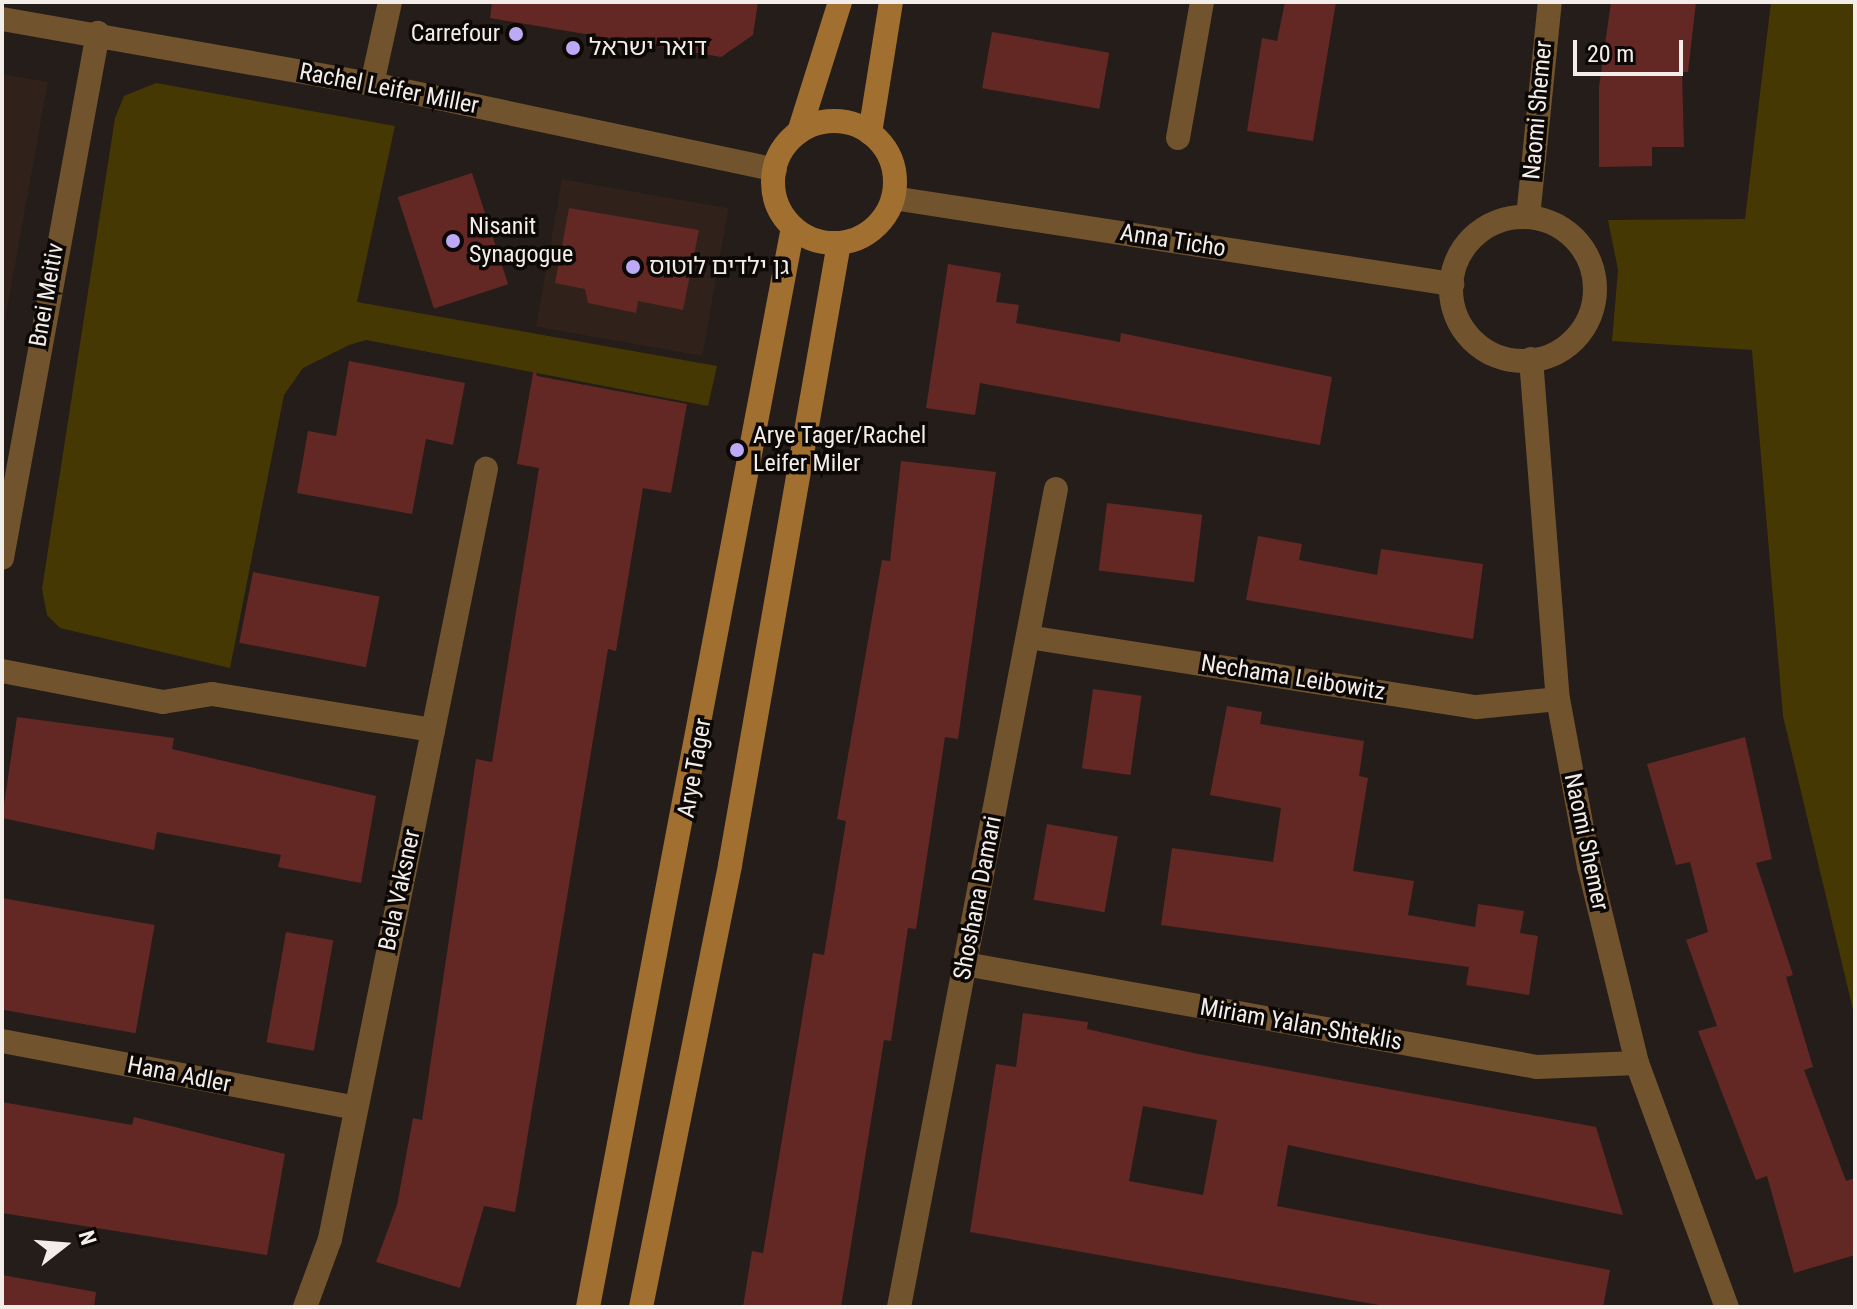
<!DOCTYPE html>
<meta charset="utf-8">
<style>
body{margin:0}
#map{position:relative;width:1857px;height:1309px;overflow:hidden;background:#251d19;font-family:"Roboto Condensed","Noto Sans Hebrew",sans-serif}
div>[style]{position:absolute}
.built>*{inset:0;background:#30211a;transform-origin:0 0}
.green>*{inset:0;background:#453803}
.building>*{inset:0;background:#632824;transform-origin:0 0}
.street>*{height:24px;margin:-12px;padding:0 12px;transform-origin:12px;border-radius:12px;background:#71532e}
.street>.ring{margin:-12px;padding:0;box-sizing:content-box;background:none;border:24px solid #71532e;border-radius:50%}
.secondary>*{height:24px;margin:-12px;padding:0 12px;transform-origin:12px;border-radius:12px;background:#a17031}
.secondary>.ring{margin:-12px;padding:0;box-sizing:content-box;background:none;border:24px solid #a17031;border-radius:50%}
.dots>*{width:22px;height:22px;translate:-50% -50%;box-sizing:border-box;border:4px solid #0c0806;border-radius:50%}
span{translate:-50% -50%;white-space:nowrap;text-align:center;line-height:1.15;-webkit-text-stroke:7px #0c0806;paint-order:stroke}
.poi-label{font-size:24px;color:#f3edea}
.right{translate:-100% -50%;text-align:right}
.left{translate:0 -50%;text-align:left}
.street-label{font-size:24px;color:#f3edea}
.frame{position:absolute;inset:0;border:4px solid #f3edea;pointer-events:none}
.north{position:absolute;left:24px;top:1205px;width:80px;height:80px;-webkit-text-stroke:6px #0c0806;paint-order:stroke;rotate:73deg;font-size:22px;font-weight:700;line-height:32px;text-align:center;color:#f3edea}
.north::after{content:'';display:block;margin:auto;width:28px;height:36px;background:#f3edea;clip-path:polygon(50% 0,100% 100%,50% 72%,0 100%)}
.scale{position:absolute;left:1573px;top:40px;width:110px;height:36px;box-sizing:border-box;border:4px solid #f3edea;border-top:0;padding-left:10px;font-size:24px;line-height:28px;white-space:nowrap;color:#f3edea;-webkit-text-stroke:6px #0c0806;paint-order:stroke}
</style>
<div id="map">
<div class="built">
<div style="clip-path:polygon(2px 74px,48px 82px,2px 337px)"></div>
<div style="left:562px;top:179px;width:169px;height:150px;rotate:10deg"></div>
</div>
<div class="green">
<div style="clip-path:polygon(1771px 2px,1855px 2px,1855px 1018px,1783px 716px,1752px 350px,1612px 341px,1618px 270px,1608px 220px,1745px 219px)"></div>
<div style="clip-path:polygon(156px 83px,395px 126px,357px 302px,717px 366px,708px 406px,366px 340px,349px 345px,303px 368px,284px 395px,230px 668px,60px 628px,47px 615px,42px 589px,115px 118px,124px 96px)"></div>
</div>
<div class="building">
<div style="clip-path:polygon(492px 2px,758px 2px,753px 35px,721px 57px,490px 18px)"></div>
<div style="clip-path:polygon(1285px 2px,1336px 2px,1313px 141px,1247px 131px,1262px 38px,1277px 41px)"></div>
<div style="clip-path:polygon(1611px 2px,1696px 2px,1688px 72px,1682px 72px,1684px 147px,1652px 147px,1652px 166px,1599px 167px,1599px 87px)"></div>
<div style="left:992px;top:32px;width:119px;height:57px;rotate:10deg"></div>
<div style="left:472px;top:173px;width:117px;height:78px;rotate:72deg"></div>
<div style="clip-path:polygon(569px 208px,699px 230px,683px 310px,638px 301px,636px 313px,588px 303px,585px 289px,555px 283px)"></div>
<div style="clip-path:polygon(948px 264px,1001px 273px,996px 302px,1019px 305px,1016px 323px,1120px 342px,1121px 333px,1332px 377px,1320px 445px,980px 383px,975px 415px,926px 408px)"></div>
<div style="clip-path:polygon(349px 361px,465px 383px,453px 445px,426px 439px,412px 514px,297px 493px,308px 431px,336px 436px)"></div>
<div style="clip-path:polygon(534px 368px,537px 376px,687px 404px,671px 493px,643px 488px,616px 651px,608px 649px,515px 1212px,484px 1206px,460px 1288px,376px 1262px,397px 1205px,413px 1118px,422px 1120px,476px 759px,492px 762px,539px 468px,517px 464px)"></div>
<div style="clip-path:polygon(901px 461px,996px 472px,958px 739px,945px 737px,916px 929px,908px 928px,891px 1041px,884px 1040px,841px 1307px,743px 1307px,752px 1251px,763px 1253px,813px 953px,824px 955px,846px 821px,837px 819px,882px 560px,890px 561px)"></div>
<div style="left:1107px;top:503px;width:96px;height:68px;rotate:7deg"></div>
<div style="clip-path:polygon(1258px 536px,1302px 544px,1299px 560px,1377px 575px,1381px 549px,1483px 564px,1473px 639px,1246px 600px)"></div>
<div style="left:253px;top:572px;width:129px;height:72px;rotate:11deg"></div>
<div style="left:1093px;top:689px;width:49px;height:80px;rotate:8deg"></div>
<div style="clip-path:polygon(1227px 706px,1262px 712px,1260px 724px,1364px 741px,1359px 776px,1368px 778px,1353px 871px,1414px 881px,1408px 915px,1475px 927px,1478px 904px,1524px 911px,1520px 933px,1538px 936px,1529px 995px,1466px 985px,1469px 967px,1161px 925px,1172px 848px,1273px 862px,1281px 808px,1210px 795px)"></div>
<div style="clip-path:polygon(17px 717px,174px 738px,172px 749px,376px 796px,361px 883px,278px 867px,281px 855px,157px 832px,154px 850px,2px 818px)"></div>
<div style="clip-path:polygon(1745px 737px,1772px 859px,1756px 863px,1793px 975px,1786px 977px,1813px 1067px,1804px 1070px,1846px 1181px,1855px 1178px,1855px 1255px,1794px 1273px,1767px 1176px,1756px 1180px,1698px 1031px,1717px 1026px,1686px 940px,1708px 932px,1690px 862px,1676px 865px,1647px 764px)"></div>
<div style="left:1047px;top:824px;width:72px;height:77px;rotate:10deg"></div>
<div style="left:2px;top:898px;width:155px;height:110px;rotate:10deg"></div>
<div style="left:286px;top:932px;width:48px;height:112px;rotate:10deg"></div>
<div style="clip-path:polygon(evenodd,1023px 1013px,1088px 1022px,1087px 1029px,1198px 1054px,1596px 1127px,1623px 1215px,1288px 1145px,1277px 1206px,1610px 1270px,1603px 1307px,1390px 1307px,970px 1232px,996px 1064px,1016px 1067px,1023px 1013px,1143px 1106px,1217px 1120px,1203px 1195px,1129px 1181px,1143px 1106px)"></div>
<div style="clip-path:polygon(2px 1102px,132px 1125px,134px 1117px,285px 1154px,267px 1255px,2px 1213px)"></div>
<div style="clip-path:polygon(2px 1275px,96px 1292px,94px 1307px,2px 1307px)"></div>
</div>
<div class="street">
<div style="left:2px;top:19px;width:376px;rotate:10deg"></div>
<div style="left:372px;top:84px;width:412px;rotate:12deg"></div>
<div style="left:372px;top:84px;width:84px;rotate:-77.6deg"></div>
<div style="left:1178px;top:138px;width:138px;rotate:-80deg"></div>
<div style="left:893px;top:198px;width:566px;rotate:8.75deg"></div>
<div style="left:1528px;top:217px;width:216px;rotate:-84.2deg"></div>
<div class="ring" style="left:1451px;top:217px;width:120px;height:120px"></div>
<div style="left:1531px;top:359px;width:341px;rotate:85.5deg"></div>
<div style="left:1558px;top:699px;width:170px;rotate:79.5deg"></div>
<div style="left:1589px;top:866px;width:203px;rotate:76.3deg"></div>
<div style="left:1637px;top:1063px;width:260px;rotate:69.8deg"></div>
<div style="left:2px;top:558px;width:534px;rotate:-79.64deg"></div>
<div style="left:1028px;top:637px;width:454px;rotate:8.9deg"></div>
<div style="left:1477px;top:707px;width:81px;rotate:-5.6deg"></div>
<div style="left:2px;top:671px;width:164px;rotate:10.9deg"></div>
<div style="left:163px;top:702px;width:50px;rotate:-9.3deg"></div>
<div style="left:212px;top:694px;width:224px;rotate:9.3deg"></div>
<div style="left:965px;top:964px;width:581px;rotate:10.21deg"></div>
<div style="left:1537px;top:1067px;width:100px;rotate:-2.3deg"></div>
<div style="left:2px;top:1041px;width:360px;rotate:10.7deg"></div>
<div style="left:305px;top:1307px;width:72px;rotate:-69.8deg"></div>
<div style="left:330px;top:1239px;width:786px;rotate:-78.55deg"></div>
<div style="left:899px;top:1307px;width:833px;rotate:-79.14deg"></div>
</div>
<div class="secondary">
<div class="ring" style="left:773px;top:121px;width:98px;height:98px"></div>
<div style="left:799px;top:132px;width:136px;rotate:-72.5deg"></div>
<div style="left:870px;top:133px;width:133px;rotate:-80.9deg"></div>
<div style="left:588px;top:1307px;width:1099px;rotate:-79.25deg"></div>
<div style="left:641px;top:1307px;width:451px;rotate:-78.6deg"></div>
<div style="left:730px;top:865px;width:631px;rotate:-80.06deg"></div>
</div>
<div class="dots">
<div style="left:516px;top:34px;background:#bcaaf6"></div>
<div style="left:573px;top:48px;background:#bcaaf6"></div>
<div style="left:453px;top:241px;background:#bcaaf6"></div>
<div style="left:633px;top:267px;background:#bcaaf6"></div>
<div style="left:737px;top:450px;background:#bcaaf6"></div>
</div>
<div class="poi-label">
<span class="right" style="left:500px;top:34px">Carrefour</span>
<span class="left" style="left:589px;top:48px">דואר ישראל</span>
<span class="left" style="left:469px;top:241px">Nisanit<br>Synagogue</span>
<span class="left" style="left:649px;top:267px">גן ילדים לוטוס</span>
<span class="left" style="left:753px;top:450px">Arye Tager/Rachel<br>Leifer Miler</span>
</div>
<div class="street-label">
<span style="left:389px;top:89px;rotate:11deg">Rachel Leifer Miller</span>
<span style="left:1538px;top:110px;rotate:-85deg">Naomi Shemer</span>
<span style="left:1173px;top:241px;rotate:9deg">Anna Ticho</span>
<span style="left:47px;top:295px;rotate:-80deg">Bnei Meitiv</span>
<span style="left:1293px;top:678px;rotate:9deg">Nechama Leibowitz</span>
<span style="left:695px;top:768px;rotate:-80deg">Arye Tager</span>
<span style="left:1586px;top:842px;rotate:78deg">Naomi Shemer</span>
<span style="left:400px;top:890px;rotate:-78deg">Bela Vaksner</span>
<span style="left:978px;top:898px;rotate:-79deg">Shoshana Damari</span>
<span style="left:1301px;top:1025px;rotate:10deg">Miriam Yalan-Shteklis</span>
<span style="left:179px;top:1075px;rotate:11deg">Hana Adler</span>
</div>
<div class="frame"></div>
<div class="north">N</div>
<div class="scale">20 m</div>
</div>
